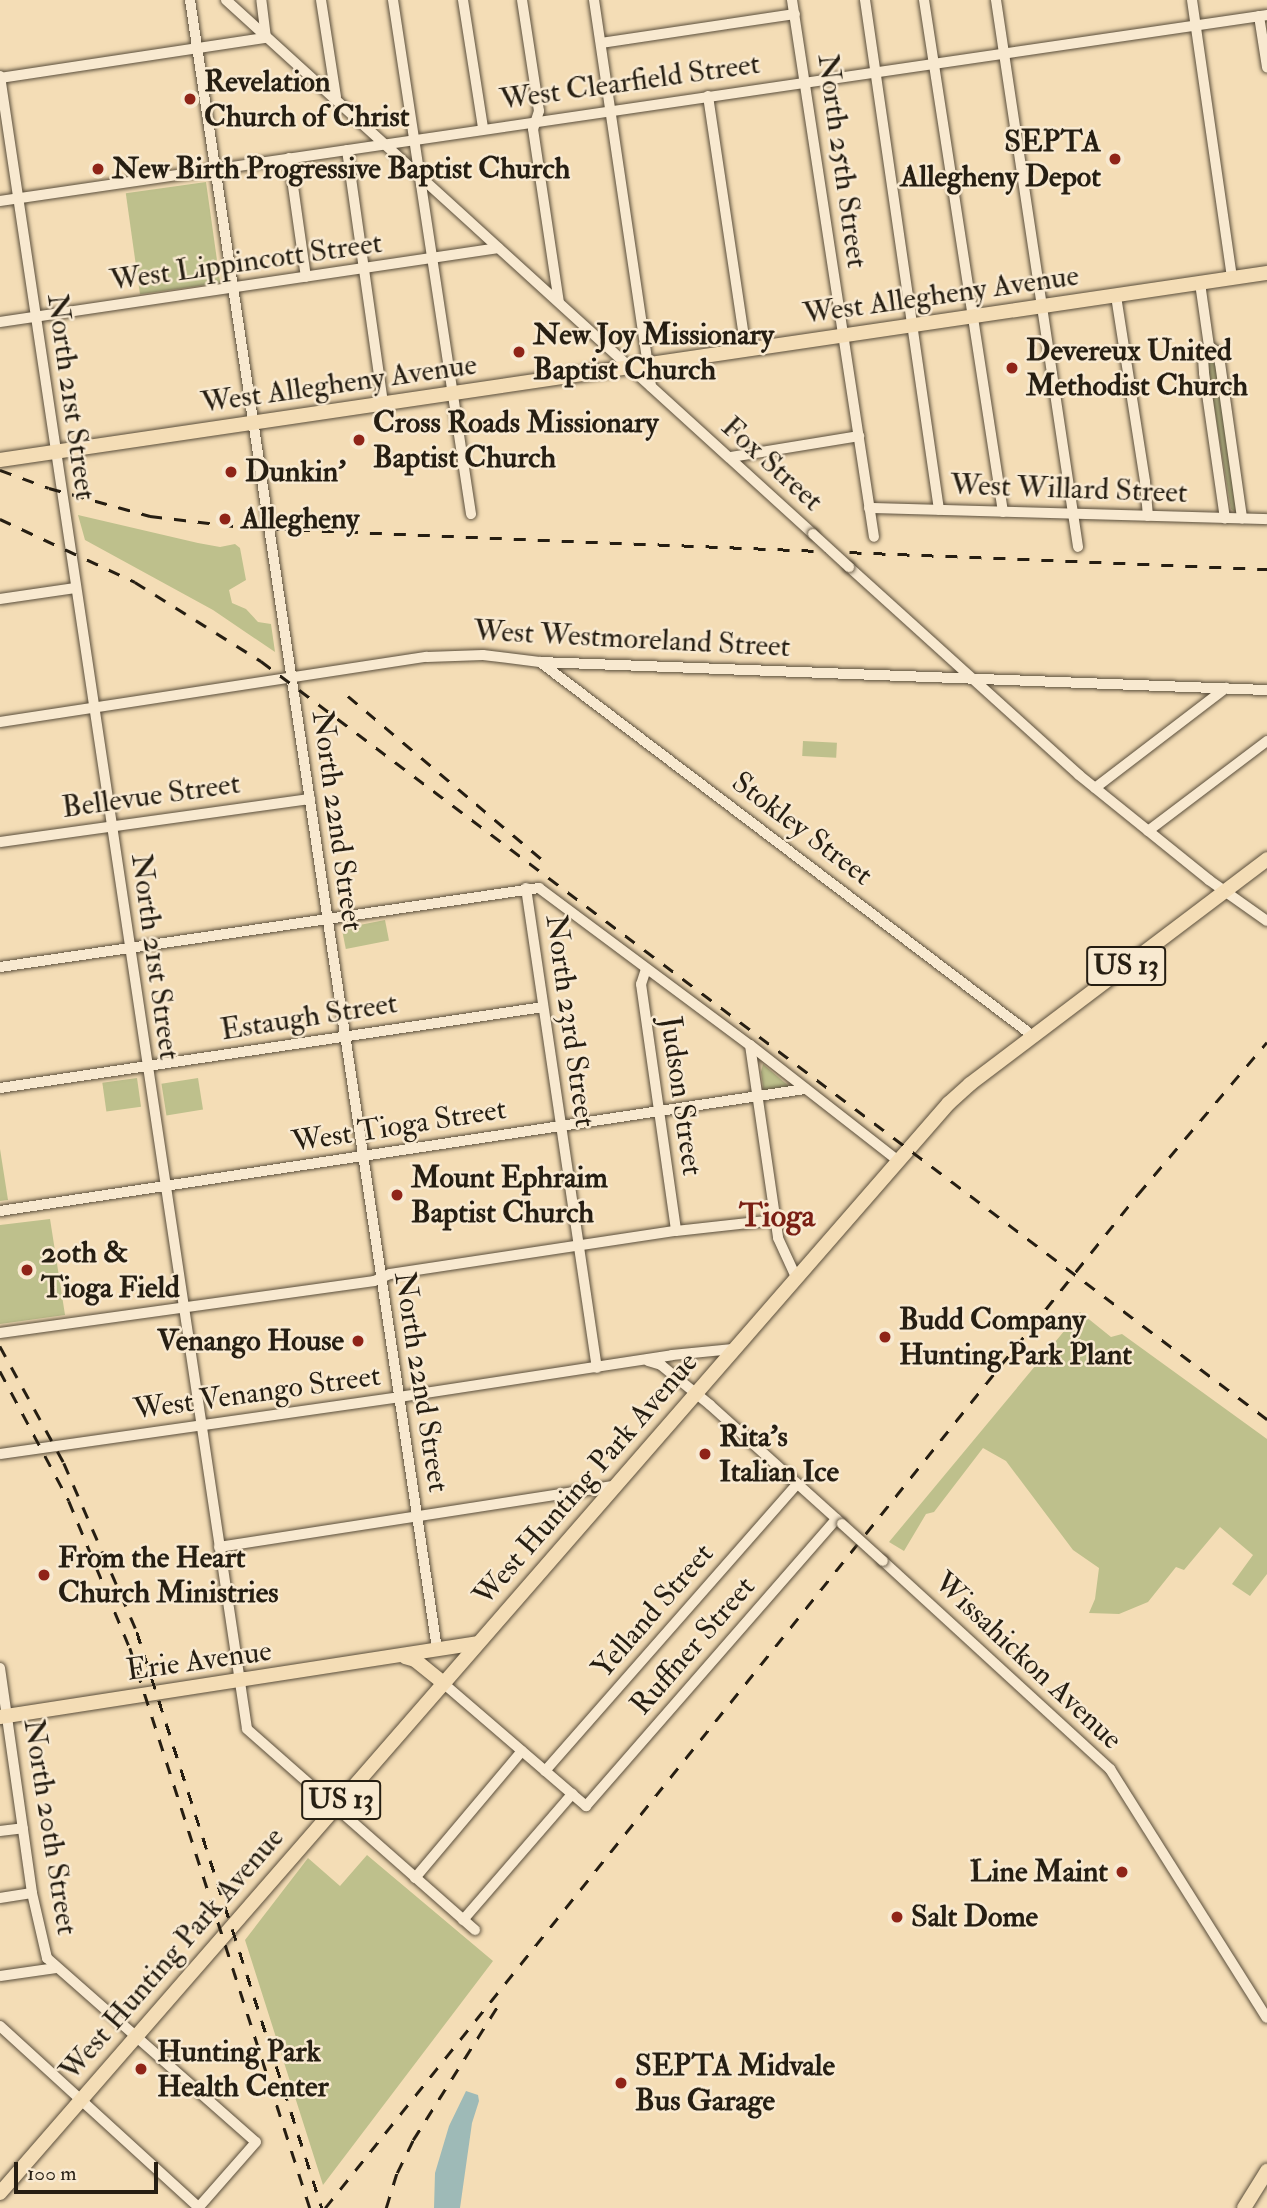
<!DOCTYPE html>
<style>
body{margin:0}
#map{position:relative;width:1267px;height:2208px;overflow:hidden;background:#f4ddb6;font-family:"IM FELL Double Pica",serif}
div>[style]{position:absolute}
.green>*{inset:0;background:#bec08c;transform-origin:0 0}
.water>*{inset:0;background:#9ebab7}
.roads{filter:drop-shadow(0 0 2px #5a4e3b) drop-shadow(0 0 2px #5a4e3b)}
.minor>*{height:10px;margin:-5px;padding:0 5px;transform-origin:5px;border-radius:5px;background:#f8e9d0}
.major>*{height:14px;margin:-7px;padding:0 7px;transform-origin:7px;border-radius:7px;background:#f4ddb6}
.rail>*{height:2.5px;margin-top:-1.25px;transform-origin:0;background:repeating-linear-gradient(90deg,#261e12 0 12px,transparent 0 24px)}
.bridges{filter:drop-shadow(0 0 2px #5a4e3b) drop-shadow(0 0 2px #5a4e3b)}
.minor-bridge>*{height:10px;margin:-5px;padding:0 5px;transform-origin:5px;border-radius:5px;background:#f8e9d0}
.dots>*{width:19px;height:19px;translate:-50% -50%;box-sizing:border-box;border:4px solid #f8e9d0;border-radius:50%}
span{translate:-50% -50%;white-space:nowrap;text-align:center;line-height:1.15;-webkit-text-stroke:5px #f8e9d0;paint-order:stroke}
.shield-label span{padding:2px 5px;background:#f8e9d0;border:2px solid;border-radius:5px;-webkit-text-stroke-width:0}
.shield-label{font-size:28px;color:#261e12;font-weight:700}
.poi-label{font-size:30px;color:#261e12;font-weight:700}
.left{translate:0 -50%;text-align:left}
.right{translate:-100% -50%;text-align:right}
.street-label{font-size:30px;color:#261e12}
.neighbourhood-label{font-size:32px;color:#7a1f14;font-weight:700}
.scale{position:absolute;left:14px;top:2162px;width:144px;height:32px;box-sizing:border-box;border:4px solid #261e12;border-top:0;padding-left:9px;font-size:21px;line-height:24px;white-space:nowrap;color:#261e12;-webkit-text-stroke:5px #f8e9d0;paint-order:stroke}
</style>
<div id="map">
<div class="green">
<div style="left:206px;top:182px;width:102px;height:81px;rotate:82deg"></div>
<div style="clip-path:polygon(1210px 355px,1216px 362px,1236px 512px,1231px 509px,1207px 363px)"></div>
<div style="clip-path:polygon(78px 515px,198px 543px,220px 547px,235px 544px,240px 548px,246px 580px,229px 590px,232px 603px,246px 609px,258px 622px,271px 624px,275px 652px,213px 610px,85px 540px)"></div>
<div style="left:803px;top:741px;width:34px;height:15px;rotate:3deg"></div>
<div style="left:385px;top:920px;width:21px;height:44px;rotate:79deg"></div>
<div style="clip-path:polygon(763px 1064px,791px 1088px,764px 1093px,761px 1072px)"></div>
<div style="left:137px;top:1078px;width:29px;height:35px;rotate:82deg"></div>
<div style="left:198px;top:1078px;width:32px;height:37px;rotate:81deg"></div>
<div style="clip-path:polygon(0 1149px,8px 1200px,0 1201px)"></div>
<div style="clip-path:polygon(50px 1219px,65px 1315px,0 1324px,0 1225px)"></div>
<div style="clip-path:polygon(1080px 1312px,1111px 1337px,1122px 1334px,1267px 1439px,1267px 1574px,1250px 1596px,1232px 1584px,1253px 1555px,1220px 1527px,1184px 1570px,1176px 1567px,1148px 1602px,1119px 1614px,1089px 1613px,1095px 1599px,1099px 1568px,1073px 1550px,1006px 1461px,983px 1448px,934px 1512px,926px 1514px,904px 1551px,889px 1542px)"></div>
<div style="clip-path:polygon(367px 1855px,493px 1961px,323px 2185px,245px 1940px,308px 1858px,340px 1886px)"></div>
</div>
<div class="water">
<div style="clip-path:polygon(466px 2091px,478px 2095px,479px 2101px,472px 2123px,460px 2208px,434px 2208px,435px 2173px,449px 2126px)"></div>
</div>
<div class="roads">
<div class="minor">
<div style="left:190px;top:0;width:1667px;rotate:81.48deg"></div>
<div style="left:226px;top:0;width:794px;rotate:42.29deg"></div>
<div style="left:321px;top:0;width:98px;rotate:81.2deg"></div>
<div style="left:393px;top:0;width:520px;rotate:81.37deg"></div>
<div style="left:463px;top:0;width:130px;rotate:81.1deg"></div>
<div style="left:522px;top:0;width:112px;rotate:81.3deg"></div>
<div style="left:539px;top:111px;width:19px;rotate:108deg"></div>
<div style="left:533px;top:129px;width:175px;rotate:81.5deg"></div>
<div style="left:594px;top:0;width:391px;rotate:81.6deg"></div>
<div style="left:792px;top:0;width:543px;rotate:81.32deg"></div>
<div style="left:865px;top:0;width:515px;rotate:81.74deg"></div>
<div style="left:924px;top:0;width:518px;rotate:81.23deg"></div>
<div style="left:996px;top:0;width:553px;rotate:81.47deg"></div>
<div style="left:1192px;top:0;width:281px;rotate:81.8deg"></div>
<div style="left:1259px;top:16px;width:52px;rotate:81.1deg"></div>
<div style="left:601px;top:43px;width:196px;rotate:-8.5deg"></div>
<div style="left:0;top:76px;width:1671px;rotate:81.5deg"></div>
<div style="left:247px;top:1729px;width:304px;rotate:41.4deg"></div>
<div style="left:0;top:78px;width:269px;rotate:-8.6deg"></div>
<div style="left:266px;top:38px;width:38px;rotate:-97deg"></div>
<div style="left:708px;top:96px;width:257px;rotate:81.5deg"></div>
<div style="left:347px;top:150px;width:256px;rotate:81.9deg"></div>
<div style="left:289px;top:158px;width:120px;rotate:81.9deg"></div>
<div style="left:0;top:201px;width:1281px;rotate:-8.35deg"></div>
<div style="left:1200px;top:283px;width:64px;rotate:81.9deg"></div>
<div style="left:1209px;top:346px;width:13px;rotate:117deg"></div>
<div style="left:1203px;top:358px;width:15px;rotate:86deg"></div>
<div style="left:1204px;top:373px;width:147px;rotate:81.8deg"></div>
<div style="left:1116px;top:296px;width:188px;rotate:81.1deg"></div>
<div style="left:1145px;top:482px;width:34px;rotate:85deg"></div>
<div style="left:0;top:322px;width:504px;rotate:-8.44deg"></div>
<div style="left:1209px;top:346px;width:10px;rotate:37deg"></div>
<div style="left:1217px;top:352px;width:11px;rotate:75deg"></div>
<div style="left:1220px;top:363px;width:157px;rotate:81.9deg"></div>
<div style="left:731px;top:457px;width:130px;rotate:-9.3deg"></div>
<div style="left:869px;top:508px;width:398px;rotate:1.6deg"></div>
<div style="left:849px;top:567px;width:310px;rotate:42.1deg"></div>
<div style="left:1079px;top:775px;width:167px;rotate:38.9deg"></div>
<div style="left:1209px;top:880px;width:71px;rotate:35.3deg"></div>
<div style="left:0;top:599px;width:76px;rotate:-8.3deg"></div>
<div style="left:540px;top:662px;width:619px;rotate:37.18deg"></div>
<div style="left:0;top:722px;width:432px;rotate:-8.7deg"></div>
<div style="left:427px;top:657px;width:56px;rotate:-2deg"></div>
<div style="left:483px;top:655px;width:57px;rotate:7deg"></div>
<div style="left:540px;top:662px;width:728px;rotate:2.21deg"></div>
<div style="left:1095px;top:788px;width:165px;rotate:-37.4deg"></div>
<div style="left:1148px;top:831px;width:149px;rotate:-37.1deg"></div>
<div style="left:0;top:842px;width:313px;rotate:-7.9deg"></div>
<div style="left:526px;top:888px;width:485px;rotate:81.6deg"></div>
<div style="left:0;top:967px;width:545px;rotate:-8.34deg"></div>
<div style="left:539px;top:888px;width:263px;rotate:36.7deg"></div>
<div style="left:750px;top:1045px;width:187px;rotate:38deg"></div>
<div style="left:646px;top:969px;width:16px;rotate:108deg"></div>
<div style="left:641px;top:984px;width:249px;rotate:81.9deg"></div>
<div style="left:750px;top:1045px;width:195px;rotate:81.7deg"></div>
<div style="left:778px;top:1238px;width:43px;rotate:65.2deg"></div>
<div style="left:0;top:1088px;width:549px;rotate:-8.48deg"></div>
<div style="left:0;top:1211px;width:814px;rotate:-8.62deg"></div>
<div style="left:0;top:1333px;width:378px;rotate:-7.9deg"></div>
<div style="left:374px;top:1281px;width:17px;rotate:-24deg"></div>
<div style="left:390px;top:1274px;width:289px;rotate:-8.6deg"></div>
<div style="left:676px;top:1231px;width:100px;rotate:-6.3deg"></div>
<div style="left:648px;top:1361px;width:14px;rotate:17deg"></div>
<div style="left:661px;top:1365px;width:63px;rotate:39.2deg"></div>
<div style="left:710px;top:1405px;width:176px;rotate:42deg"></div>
<div style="left:0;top:1454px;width:403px;rotate:-8.1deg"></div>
<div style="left:399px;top:1397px;width:276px;rotate:-8.7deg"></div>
<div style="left:672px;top:1355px;width:61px;rotate:-5.6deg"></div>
<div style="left:219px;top:1547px;width:400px;rotate:-8.8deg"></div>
<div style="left:883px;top:1561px;width:308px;rotate:42.5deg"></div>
<div style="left:1110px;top:1769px;width:294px;rotate:57.8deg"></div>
<div style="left:0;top:1668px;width:227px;rotate:81.9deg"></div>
<div style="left:32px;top:1893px;width:67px;rotate:77deg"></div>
<div style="left:47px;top:1958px;width:278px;rotate:41.4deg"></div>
<div style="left:256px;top:2142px;width:88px;rotate:131.3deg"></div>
<div style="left:443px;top:1683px;width:189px;rotate:40.7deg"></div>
<div style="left:586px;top:1806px;width:381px;rotate:-48.9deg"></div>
<div style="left:545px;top:1771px;width:382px;rotate:-48.7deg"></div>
<div style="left:0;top:1831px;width:23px;rotate:-7deg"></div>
<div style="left:415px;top:1878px;width:166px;rotate:-49.9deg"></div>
<div style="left:0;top:1898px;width:32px;rotate:-9deg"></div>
<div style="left:463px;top:1920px;width:167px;rotate:-49.1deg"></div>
<div style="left:0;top:1976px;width:57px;rotate:-8.1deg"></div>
<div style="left:0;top:2026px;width:268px;rotate:42.4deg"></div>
</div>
<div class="major">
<div style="left:0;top:460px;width:1281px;rotate:-8.4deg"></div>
<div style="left:405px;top:1657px;width:10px;rotate:17deg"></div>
<div style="left:415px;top:1660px;width:36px;rotate:39deg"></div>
<div style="left:0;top:1717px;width:483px;rotate:-8.8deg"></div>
<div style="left:0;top:2193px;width:1445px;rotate:-48.96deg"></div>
<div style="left:949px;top:1103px;width:28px;rotate:-42deg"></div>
<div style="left:970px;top:1084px;width:373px;rotate:-37.1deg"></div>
<div style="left:1244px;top:2208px;width:44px;rotate:-58.1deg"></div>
</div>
</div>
<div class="rail">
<div style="left:0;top:470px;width:52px;rotate:20.2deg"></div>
<div style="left:49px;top:488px;width:105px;rotate:15.5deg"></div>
<div style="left:150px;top:516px;width:101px;rotate:6.8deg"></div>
<div style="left:250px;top:528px;width:1018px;rotate:2.31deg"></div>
<div style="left:0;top:519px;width:149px;rotate:25deg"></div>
<div style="left:135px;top:582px;width:149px;rotate:32.1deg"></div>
<div style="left:261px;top:661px;width:1260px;rotate:37deg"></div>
<div style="left:348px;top:696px;width:259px;rotate:40.1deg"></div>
<div style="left:0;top:1346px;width:133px;rotate:61.3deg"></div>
<div style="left:64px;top:1463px;width:184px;rotate:66.6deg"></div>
<div style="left:137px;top:1632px;width:605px;rotate:72.19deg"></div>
<div style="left:0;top:1371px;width:147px;rotate:62deg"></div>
<div style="left:69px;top:1501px;width:159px;rotate:67.5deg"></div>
<div style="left:130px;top:1648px;width:588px;rotate:72.18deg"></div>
<div style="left:325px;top:2208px;width:1300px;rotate:-51.28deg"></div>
<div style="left:1138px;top:1194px;width:199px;rotate:-49.7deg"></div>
<div style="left:386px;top:2208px;width:37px;rotate:-73deg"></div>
<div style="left:397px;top:2173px;width:37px;rotate:-64deg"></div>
<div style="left:413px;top:2140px;width:161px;rotate:-57.7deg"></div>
</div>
<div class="bridges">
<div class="minor-bridge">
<div style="left:813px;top:534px;width:49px;rotate:42.5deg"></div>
<div style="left:842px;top:1524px;width:55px;rotate:42.1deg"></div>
</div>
</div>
<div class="dots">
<div style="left:190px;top:99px;background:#8f2418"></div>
<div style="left:1115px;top:159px;background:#8f2418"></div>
<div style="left:98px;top:169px;background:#8f2418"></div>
<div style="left:519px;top:352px;background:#8f2418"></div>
<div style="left:1012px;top:368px;background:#8f2418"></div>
<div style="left:359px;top:440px;background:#8f2418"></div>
<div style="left:231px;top:472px;background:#8f2418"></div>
<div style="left:225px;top:519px;background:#8f2418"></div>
<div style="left:397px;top:1195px;background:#8f2418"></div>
<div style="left:27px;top:1270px;background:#8f2418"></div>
<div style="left:885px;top:1337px;background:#8f2418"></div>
<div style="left:358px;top:1341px;background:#8f2418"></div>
<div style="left:705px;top:1454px;background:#8f2418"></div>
<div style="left:44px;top:1575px;background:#8f2418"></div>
<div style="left:1122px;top:1872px;background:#8f2418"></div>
<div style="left:897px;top:1917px;background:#8f2418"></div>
<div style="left:141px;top:2069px;background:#8f2418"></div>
<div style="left:621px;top:2083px;background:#8f2418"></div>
</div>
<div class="shield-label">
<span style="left:1126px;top:966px">US 13</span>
<span style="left:341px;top:1800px">US 13</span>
</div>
<div class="poi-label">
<span class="left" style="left:204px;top:99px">Revelation<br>Church of Christ</span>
<span class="right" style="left:1101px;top:159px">SEPTA<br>Allegheny Depot</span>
<span class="left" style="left:112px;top:169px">New Birth Progressive Baptist Church</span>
<span class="left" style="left:533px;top:352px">New Joy Missionary<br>Baptist Church</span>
<span class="left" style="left:1026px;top:368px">Devereux United<br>Methodist Church</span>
<span class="left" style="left:373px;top:440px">Cross Roads Missionary<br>Baptist Church</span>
<span class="left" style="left:245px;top:472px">Dunkin'</span>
<span class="left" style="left:241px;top:519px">Allegheny</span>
<span class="left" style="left:411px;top:1195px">Mount Ephraim<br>Baptist Church</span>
<span class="left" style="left:41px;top:1270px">20th &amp;<br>Tioga Field</span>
<span class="left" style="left:899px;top:1337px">Budd Company<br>Hunting Park Plant</span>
<span class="right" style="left:344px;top:1341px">Venango House</span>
<span class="left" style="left:719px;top:1454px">Rita's<br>Italian Ice</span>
<span class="left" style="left:58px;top:1575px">From the Heart<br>Church Ministries</span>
<span class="right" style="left:1108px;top:1872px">Line Maint</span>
<span class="left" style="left:911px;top:1917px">Salt Dome</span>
<span class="left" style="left:157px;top:2069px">Hunting Park<br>Health Center</span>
<span class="left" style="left:635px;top:2083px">SEPTA Midvale<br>Bus Garage</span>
</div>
<div class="street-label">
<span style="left:630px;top:82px;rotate:-8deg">West Clearfield Street</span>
<span style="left:842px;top:161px;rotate:82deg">North 25th Street</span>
<span style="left:246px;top:262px;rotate:-8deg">West Lippincott Street</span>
<span style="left:941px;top:295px;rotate:-8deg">West Allegheny Avenue</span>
<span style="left:339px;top:384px;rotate:-8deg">West Allegheny Avenue</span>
<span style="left:71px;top:397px;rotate:82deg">North 21st Street</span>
<span style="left:772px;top:464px;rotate:42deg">Fox Street</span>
<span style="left:1069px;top:489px;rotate:2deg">West Willard Street</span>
<span style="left:632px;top:639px;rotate:3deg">West Westmoreland Street</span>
<span style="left:151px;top:796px;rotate:-8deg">Bellevue Street</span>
<span style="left:337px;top:821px;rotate:82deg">North 22nd Street</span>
<span style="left:802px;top:829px;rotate:37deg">Stokley Street</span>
<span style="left:155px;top:957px;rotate:82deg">North 21st Street</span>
<span style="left:309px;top:1017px;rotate:-9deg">Estaugh Street</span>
<span style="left:570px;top:1021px;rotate:82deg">North 23rd Street</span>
<span style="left:681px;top:1096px;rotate:82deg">Judson Street</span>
<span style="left:399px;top:1126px;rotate:-9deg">West Tioga Street</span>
<span style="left:421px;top:1382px;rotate:81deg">North 22nd Street</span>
<span style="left:257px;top:1393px;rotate:-8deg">West Venango Street</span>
<span style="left:586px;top:1479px;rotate:-49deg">West Hunting Park Avenue</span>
<span style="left:653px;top:1611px;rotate:-49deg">Yelland Street</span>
<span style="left:693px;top:1646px;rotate:-49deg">Ruffner Street</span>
<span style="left:199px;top:1661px;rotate:-8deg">Erie Avenue</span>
<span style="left:1028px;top:1661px;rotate:43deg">Wissahickon Avenue</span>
<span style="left:50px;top:1827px;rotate:81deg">North 20th Street</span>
<span style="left:172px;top:1954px;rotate:-49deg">West Hunting Park Avenue</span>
</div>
<div class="neighbourhood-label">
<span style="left:777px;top:1216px">Tioga</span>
</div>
<div class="scale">100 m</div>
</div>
